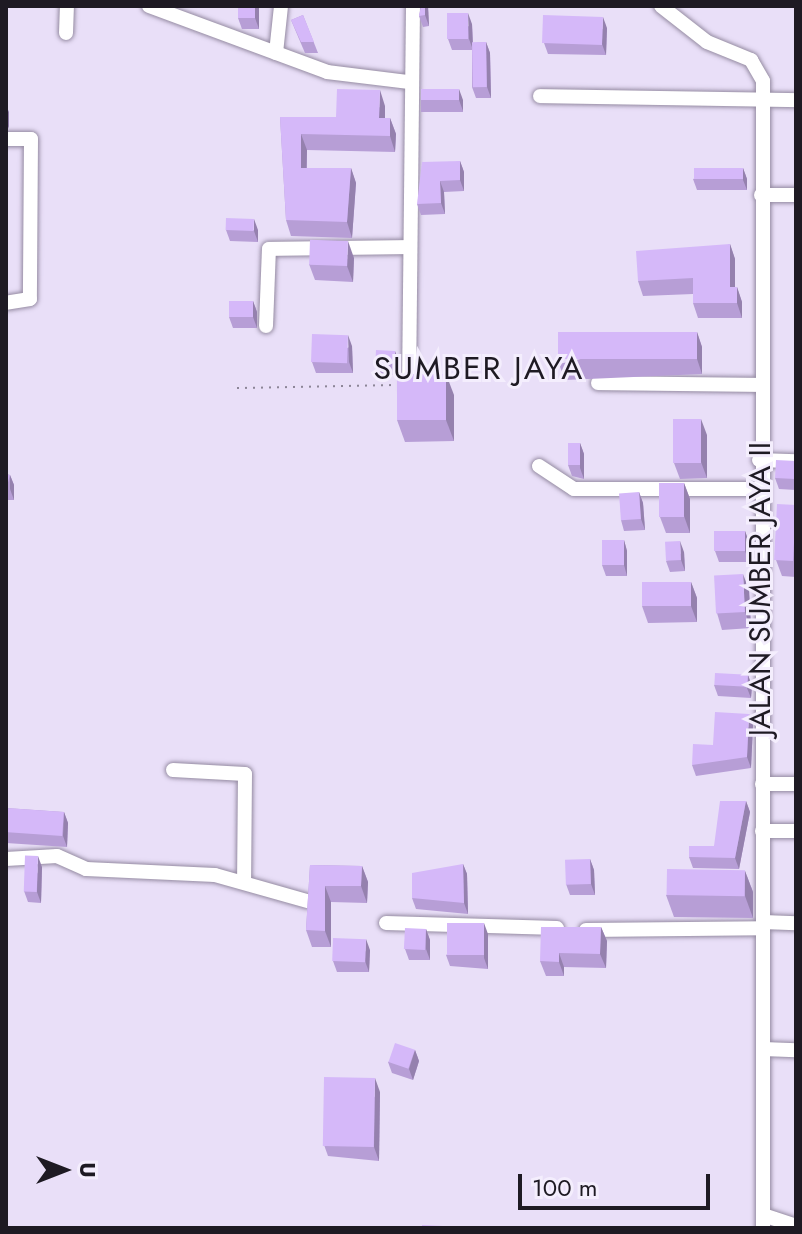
<!DOCTYPE html>
<style>
body{margin:0}
#map{position:relative;width:802px;height:1234px;overflow:hidden;background:#e9dff8;font-family:Jost,sans-serif}
div>[style]{position:absolute}
.path>*{height:2px;margin-top:-1px;transform-origin:0;background:repeating-linear-gradient(90deg,#8c8597 0 2px,transparent 0 8px)}
.roads{filter:drop-shadow(0 0 2px #958ba2) drop-shadow(0 0 2px #958ba2)}
.minor>*{height:14px;margin:-7px;padding:0 7px;transform-origin:7px;border-radius:7px;background:#fff}
.wall>*{inset:0;background:#b79ed6;transform-origin:0 0}
.shaded-wall>*{inset:0;background:#9581ae}
.building>*{inset:0;background:#d5b8f9;transform-origin:0 0}
span{translate:-50% -50%;white-space:nowrap;text-align:center;line-height:1.15;-webkit-text-stroke:6px #f4eefd;paint-order:stroke}
.street-label{font-size:30px;color:#1e1a23}
.neighbourhood-label{font-size:32px;color:#1e1a23;letter-spacing:2px}
.frame{position:absolute;inset:0;border:8px solid #1e1a23;pointer-events:none}
.north{position:absolute;left:24px;top:1130px;width:80px;height:80px;-webkit-text-stroke:6px #f4eefd;paint-order:stroke;rotate:90deg;font-size:22px;font-weight:700;line-height:32px;text-align:center;color:#1e1a23}
.north::after{content:'';display:block;margin:auto;width:28px;height:36px;background:#1e1a23;clip-path:polygon(50% 0,100% 100%,50% 72%,0 100%)}
.scale{position:absolute;left:518px;top:1174px;width:192px;height:36px;box-sizing:border-box;border:4px solid #1e1a23;border-top:0;padding-left:10px;font-size:24px;line-height:28px;white-space:nowrap;color:#1e1a23;-webkit-text-stroke:6px #f4eefd;paint-order:stroke}
</style>
<div id="map">
<div class="path">
<div style="left:237px;top:388px;width:158px;rotate:-1.1deg"></div>
</div>
<div class="roads">
<div class="minor">
<div style="left:149px;top:6px;width:190px;rotate:20.3deg"></div>
<div style="left:327px;top:72px;width:83px;rotate:7deg"></div>
<div style="left:661px;top:6px;width:58px;rotate:38deg"></div>
<div style="left:707px;top:42px;width:48px;rotate:22.2deg"></div>
<div style="left:751px;top:60px;width:24px;rotate:60deg"></div>
<div style="left:763px;top:81px;width:1147px;rotate:90deg"></div>
<div style="left:66px;top:33px;width:27px;rotate:-88deg"></div>
<div style="left:276px;top:53px;width:47px;rotate:-83.9deg"></div>
<div style="left:540px;top:96px;width:256px;rotate:0.9deg"></div>
<div style="left:6px;top:139px;width:25px"></div>
<div style="left:31px;top:139px;width:160px;rotate:90.4deg"></div>
<div style="left:30px;top:299px;width:24px;rotate:171deg"></div>
<div style="left:761px;top:195px;width:35px"></div>
<div style="left:266px;top:326px;width:77px;rotate:-87.8deg"></div>
<div style="left:269px;top:249px;width:137px;rotate:-0.8deg"></div>
<div style="left:598px;top:383px;width:161px;rotate:0.7deg"></div>
<div style="left:409px;top:388px;width:382px;rotate:-89.4deg"></div>
<div style="left:759px;top:460px;width:37px;rotate:2deg"></div>
<div style="left:539px;top:466px;width:42px;rotate:33.3deg"></div>
<div style="left:574px;top:489px;width:185px"></div>
<div style="left:173px;top:770px;width:72px;rotate:3.2deg"></div>
<div style="left:245px;top:774px;width:106px;rotate:90.5deg"></div>
<div style="left:762px;top:784px;width:34px"></div>
<div style="left:762px;top:831px;width:34px"></div>
<div style="left:6px;top:859px;width:51px;rotate:-3.4deg"></div>
<div style="left:57px;top:856px;width:32px;rotate:24deg"></div>
<div style="left:86px;top:869px;width:129px;rotate:2.7deg"></div>
<div style="left:215px;top:875px;width:96px;rotate:15.8deg"></div>
<div style="left:763px;top:922px;width:33px;rotate:2deg"></div>
<div style="left:386px;top:923px;width:171px;rotate:1.7deg"></div>
<div style="left:586px;top:930px;width:177px;rotate:-0.6deg"></div>
<div style="left:763px;top:1049px;width:33px;rotate:2deg"></div>
<div style="left:763px;top:1215px;width:35px;rotate:18deg"></div>
</div>
</div>
<div class="wall">
<div style="clip-path:polygon(259px 6px,259px 29px,242px 29px,238px 18px)"></div>
<div style="clip-path:polygon(421px 6px,428px 6px,429px 26px,423px 27px,419px 16px)"></div>
<div style="clip-path:polygon(303px 15px,318px 53px,305px 53px,291px 20px)"></div>
<div style="clip-path:polygon(472px 24px,473px 43px,486px 42px,490px 53px,491px 98px,476px 98px,472px 87px,472px 50px,452px 50px,448px 39px)"></div>
<div style="clip-path:polygon(607px 28px,606px 55px,548px 54px,544px 43px)"></div>
<div style="left:421px;top:100px;width:42px;height:12px"></div>
<div style="clip-path:polygon(385px 106px,385px 118px,390px 118px,396px 134px,395px 152px,307px 150px,307px 168px,351px 168px,356px 183px,352px 238px,291px 236px,286px 220px,280px 117px,336px 117px)"></div>
<div style="clip-path:polygon(460px 161px,464px 172px,464px 191px,444px 192px,445px 214px,421px 215px,417px 204px)"></div>
<div style="clip-path:polygon(743px 168px,747px 179px,747px 190px,697px 190px,693px 179px)"></div>
<div style="clip-path:polygon(226px 230px,258px 230px,258px 242px,230px 241px)"></div>
<div style="clip-path:polygon(730px 244px,735px 259px,735px 287px,737px 287px,742px 302px,742px 318px,698px 318px,693px 303px,693px 294px,643px 296px,638px 281px)"></div>
<div style="clip-path:polygon(354px 258px,353px 282px,315px 280px,309px 264px)"></div>
<div style="clip-path:polygon(253px 301px,257px 312px,257px 328px,233px 328px,229px 317px)"></div>
<div style="clip-path:polygon(697px 332px,702px 347px,702px 374px,565px 380px,559px 364px)"></div>
<div style="clip-path:polygon(352px 346px,353px 373px,316px 373px,312px 362px)"></div>
<div style="clip-path:polygon(399px 362px,399px 375px,379px 374px,375px 363px)"></div>
<div style="clip-path:polygon(454px 395px,454px 441px,405px 442px,397px 420px)"></div>
<div style="clip-path:polygon(707px 435px,707px 478px,680px 479px,674px 463px)"></div>
<div style="clip-path:polygon(580px 443px,584px 454px,584px 479px,572px 476px,568px 465px)"></div>
<div style="clip-path:polygon(796px 461px,796px 490px,779px 489px,775px 478px)"></div>
<div style="clip-path:polygon(6px 474px,10px 475px,14px 485px,14px 500px,6px 500px)"></div>
<div style="clip-path:polygon(684px 483px,690px 499px,690px 533px,666px 533px,660px 517px)"></div>
<div style="clip-path:polygon(639px 492px,643px 503px,645px 530px,624px 531px,621px 520px)"></div>
<div style="clip-path:polygon(796px 505px,796px 577px,782px 576px,776px 560px)"></div>
<div style="clip-path:polygon(745px 531px,749px 542px,749px 562px,719px 562px,715px 551px)"></div>
<div style="clip-path:polygon(624px 540px,627px 551px,627px 576px,606px 576px,602px 565px)"></div>
<div style="clip-path:polygon(684px 552px,685px 571px,670px 572px,666px 561px)"></div>
<div style="clip-path:polygon(691px 582px,697px 598px,697px 622px,648px 623px,642px 606px)"></div>
<div style="clip-path:polygon(749px 590px,751px 628px,722px 630px,717px 613px)"></div>
<div style="clip-path:polygon(748px 675px,752px 686px,751px 698px,718px 696px,714px 685px)"></div>
<div style="clip-path:polygon(753px 725px,751px 768px,696px 776px,692px 765px,713px 745px)"></div>
<div style="clip-path:polygon(746px 801px,750px 812px,739px 869px,693px 868px,689px 857px,714px 846px)"></div>
<div style="clip-path:polygon(6px 808px,64px 812px,68px 823px,67px 847px,6px 843px)"></div>
<div style="clip-path:polygon(590px 859px,594px 870px,595px 895px,570px 895px,566px 884px)"></div>
<div style="clip-path:polygon(463px 864px,467px 874px,468px 914px,416px 909px,412px 898px)"></div>
<div style="clip-path:polygon(310px 865px,362px 866px,368px 882px,367px 903px,331px 902px,331px 947px,312px 947px,306px 930px)"></div>
<div style="clip-path:polygon(42px 867px,41px 903px,28px 902px,24px 891px)"></div>
<div style="clip-path:polygon(745px 871px,753px 892px,753px 918px,674px 917px,666px 895px)"></div>
<div style="clip-path:polygon(601px 927px,607px 941px,606px 968px,564px 967px,564px 976px,546px 976px,540px 961px)"></div>
<div style="clip-path:polygon(426px 929px,430px 940px,430px 960px,409px 960px,405px 949px)"></div>
<div style="clip-path:polygon(488px 934px,488px 969px,450px 966px,446px 955px)"></div>
<div style="clip-path:polygon(370px 950px,369px 972px,337px 972px,333px 961px)"></div>
<div style="clip-path:polygon(415px 1050px,419px 1061px,413px 1080px,392px 1073px,388px 1062px)"></div>
<div style="clip-path:polygon(380px 1092px,379px 1161px,328px 1156px,323px 1142px)"></div>
</div>
<div class="shaded-wall">
<div style="clip-path:polygon(255px 6px,259px 6px,259px 29px,255px 18px)"></div>
<div style="clip-path:polygon(425px 6px,428px 6px,429px 26px,425px 15px)"></div>
<div style="clip-path:polygon(468px 13px,472px 24px,473px 50px,469px 39px)"></div>
<div style="clip-path:polygon(603px 17px,607px 28px,606px 55px,602px 44px)"></div>
<div style="clip-path:polygon(486px 42px,490px 53px,491px 98px,487px 87px)"></div>
<div style="clip-path:polygon(459px 89px,463px 100px,463px 111px,459px 100px)"></div>
<div style="clip-path:polygon(380px 90px,385px 106px,385px 133px,379px 118px)"></div>
<div style="clip-path:polygon(6px 105px,9px 112px,9px 129px,6px 121px)"></div>
<div style="clip-path:polygon(390px 118px,396px 134px,395px 152px,390px 136px)"></div>
<div style="clip-path:polygon(301px 134px,307px 150px,306px 184px,301px 168px)"></div>
<div style="clip-path:polygon(460px 161px,464px 172px,464px 191px,460px 180px)"></div>
<div style="clip-path:polygon(351px 168px,356px 183px,352px 238px,347px 222px)"></div>
<div style="clip-path:polygon(743px 168px,747px 179px,747px 190px,743px 180px)"></div>
<div style="clip-path:polygon(440px 181px,444px 192px,445px 214px,441px 203px)"></div>
<div style="clip-path:polygon(254px 219px,258px 230px,258px 242px,254px 231px)"></div>
<div style="clip-path:polygon(348px 241px,354px 258px,353px 282px,347px 266px)"></div>
<div style="clip-path:polygon(730px 244px,735px 259px,735px 302px,730px 287px)"></div>
<div style="clip-path:polygon(737px 287px,742px 302px,742px 318px,737px 303px)"></div>
<div style="clip-path:polygon(253px 301px,257px 312px,257px 328px,253px 317px)"></div>
<div style="clip-path:polygon(697px 332px,702px 347px,702px 374px,697px 359px)"></div>
<div style="clip-path:polygon(348px 335px,352px 346px,353px 373px,349px 362px)"></div>
<div style="clip-path:polygon(395px 351px,399px 362px,399px 375px,395px 364px)"></div>
<div style="clip-path:polygon(446px 374px,454px 395px,454px 441px,446px 420px)"></div>
<div style="clip-path:polygon(701px 419px,707px 435px,707px 478px,701px 462px)"></div>
<div style="clip-path:polygon(580px 443px,584px 454px,584px 479px,580px 468px)"></div>
<div style="clip-path:polygon(10px 475px,14px 485px,14px 500px,10px 489px)"></div>
<div style="clip-path:polygon(684px 483px,690px 499px,690px 533px,684px 516px)"></div>
<div style="clip-path:polygon(639px 492px,643px 503px,645px 530px,641px 519px)"></div>
<div style="clip-path:polygon(745px 531px,749px 542px,749px 562px,745px 551px)"></div>
<div style="clip-path:polygon(624px 540px,627px 551px,627px 576px,624px 565px)"></div>
<div style="clip-path:polygon(680px 541px,684px 552px,685px 571px,681px 560px)"></div>
<div style="clip-path:polygon(743px 574px,749px 590px,751px 628px,745px 612px)"></div>
<div style="clip-path:polygon(691px 582px,697px 598px,697px 622px,691px 606px)"></div>
<div style="clip-path:polygon(748px 675px,752px 686px,751px 698px,747px 688px)"></div>
<div style="clip-path:polygon(749px 714px,753px 725px,751px 768px,747px 757px)"></div>
<div style="clip-path:polygon(746px 801px,750px 812px,739px 869px,735px 858px)"></div>
<div style="clip-path:polygon(64px 812px,68px 823px,67px 847px,63px 836px)"></div>
<div style="clip-path:polygon(38px 856px,42px 867px,41px 903px,37px 892px)"></div>
<div style="clip-path:polygon(590px 859px,594px 870px,595px 895px,591px 884px)"></div>
<div style="clip-path:polygon(463px 864px,467px 874px,468px 914px,464px 903px)"></div>
<div style="clip-path:polygon(362px 866px,368px 882px,367px 903px,361px 886px)"></div>
<div style="clip-path:polygon(745px 871px,753px 892px,753px 918px,745px 896px)"></div>
<div style="clip-path:polygon(325px 886px,331px 902px,331px 947px,325px 931px)"></div>
<div style="clip-path:polygon(484px 923px,488px 934px,488px 969px,484px 958px)"></div>
<div style="clip-path:polygon(601px 927px,607px 941px,606px 968px,600px 954px)"></div>
<div style="clip-path:polygon(426px 929px,430px 940px,430px 960px,426px 949px)"></div>
<div style="clip-path:polygon(366px 939px,370px 950px,369px 972px,365px 961px)"></div>
<div style="clip-path:polygon(559px 953px,564px 967px,564px 976px,559px 962px)"></div>
<div style="clip-path:polygon(415px 1050px,419px 1061px,413px 1080px,409px 1069px)"></div>
<div style="clip-path:polygon(375px 1078px,380px 1092px,379px 1161px,374px 1147px)"></div>
</div>
<div class="building">
<div style="left:238px;top:6px;width:17px;height:12px"></div>
<div style="clip-path:polygon(421px 6px,425px 6px,425px 15px,419px 16px)"></div>
<div style="left:447px;top:13px;width:21px;height:26px"></div>
<div style="clip-path:polygon(303px 15px,314px 42px,301px 42px,291px 20px)"></div>
<div style="left:543px;top:15px;width:60px;height:28px;rotate:2deg"></div>
<div style="left:486px;top:42px;width:45px;height:14px;rotate:89deg"></div>
<div style="clip-path:polygon(337px 89px,380px 90px,379px 118px,390px 118px,390px 136px,301px 134px,301px 168px,351px 168px,347px 222px,286px 220px,280px 117px,336px 117px)"></div>
<div style="left:421px;top:89px;width:38px;height:11px"></div>
<div style="clip-path:polygon(460px 161px,460px 180px,440px 181px,441px 203px,417px 204px,422px 162px)"></div>
<div style="left:694px;top:168px;width:49px;height:11px"></div>
<div style="left:226px;top:218px;width:28px;height:12px;rotate:2deg"></div>
<div style="left:348px;top:241px;width:25px;height:38px;rotate:92deg"></div>
<div style="clip-path:polygon(730px 244px,730px 287px,737px 287px,737px 303px,693px 303px,693px 278px,638px 281px,636px 251px)"></div>
<div style="left:229px;top:301px;width:24px;height:16px"></div>
<div style="left:697px;top:332px;width:27px;height:139px;rotate:90deg"></div>
<div style="left:312px;top:334px;width:36px;height:28px;rotate:2deg"></div>
<div style="left:376px;top:350px;width:19px;height:13px;rotate:3deg"></div>
<div style="left:446px;top:374px;width:46px;height:49px;rotate:90deg"></div>
<div style="left:673px;top:419px;width:28px;height:44px"></div>
<div style="left:568px;top:443px;width:12px;height:22px"></div>
<div style="left:776px;top:460px;width:20px;height:18px;rotate:3deg"></div>
<div style="left:6px;top:474px;width:4px;height:15px;rotate:14deg"></div>
<div style="left:659px;top:483px;width:25px;height:34px"></div>
<div style="left:639px;top:492px;width:27px;height:20px;rotate:86deg"></div>
<div style="left:777px;top:504px;width:19px;height:56px;rotate:3deg"></div>
<div style="left:745px;top:531px;width:20px;height:31px;rotate:90deg"></div>
<div style="left:602px;top:540px;width:22px;height:25px"></div>
<div style="left:680px;top:541px;width:19px;height:15px;rotate:87deg"></div>
<div style="left:743px;top:574px;width:38px;height:29px;rotate:87deg"></div>
<div style="left:691px;top:582px;width:24px;height:49px;rotate:90deg"></div>
<div style="left:715px;top:673px;width:33px;height:12px;rotate:3deg"></div>
<div style="clip-path:polygon(715px 712px,749px 714px,747px 757px,692px 765px,693px 744px,713px 745px)"></div>
<div style="clip-path:polygon(720px 801px,746px 801px,735px 858px,689px 857px,689px 846px,714px 846px)"></div>
<div style="left:6px;top:808px;width:58px;height:24px;rotate:4deg"></div>
<div style="left:38px;top:856px;width:36px;height:13px;rotate:92deg"></div>
<div style="left:590px;top:859px;width:25px;height:25px;rotate:88deg"></div>
<div style="clip-path:polygon(463px 864px,464px 903px,412px 898px,412px 873px)"></div>
<div style="clip-path:polygon(310px 865px,362px 866px,361px 886px,325px 886px,325px 931px,306px 930px)"></div>
<div style="left:667px;top:869px;width:78px;height:26px;rotate:1deg"></div>
<div style="left:447px;top:923px;width:37px;height:32px"></div>
<div style="clip-path:polygon(541px 927px,601px 927px,600px 954px,559px 953px,559px 962px,540px 961px)"></div>
<div style="left:405px;top:928px;width:21px;height:21px;rotate:3deg"></div>
<div style="left:333px;top:938px;width:33px;height:23px;rotate:2deg"></div>
<div style="left:395px;top:1043px;width:21px;height:20px;rotate:19deg"></div>
<div style="left:375px;top:1078px;width:69px;height:51px;rotate:91deg"></div>
<div style="clip-path:polygon(422px 1225px,443px 1226px,443px 1228px,422px 1228px)"></div>
</div>
<div class="street-label">
<span style="left:760px;top:589px;rotate:-90deg">JALAN SUMBER JAYA II</span>
</div>
<div class="neighbourhood-label">
<span style="left:479px;top:368px">SUMBER JAYA</span>
</div>
<div class="frame"></div>
<div class="north">U</div>
<div class="scale">100 m</div>
</div>
